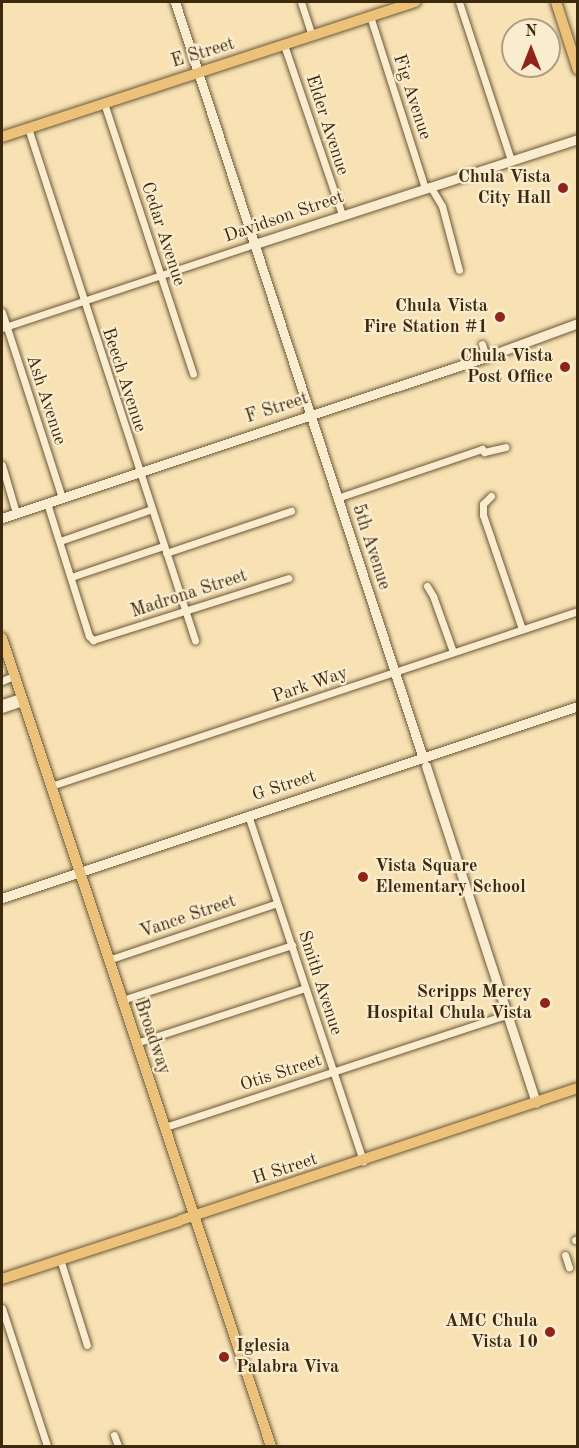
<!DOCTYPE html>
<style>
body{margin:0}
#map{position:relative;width:579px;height:1448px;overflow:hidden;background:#f8e2b4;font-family:"Old Standard TT",serif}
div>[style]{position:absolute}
.roads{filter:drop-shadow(0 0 2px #6b5838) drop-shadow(0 0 2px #6b5838)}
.street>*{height:7px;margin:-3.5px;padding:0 3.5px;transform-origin:3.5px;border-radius:3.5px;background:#faecce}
.secondary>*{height:9px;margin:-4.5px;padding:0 4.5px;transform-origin:4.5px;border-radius:4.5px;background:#faecce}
.primary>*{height:10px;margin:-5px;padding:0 5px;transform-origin:5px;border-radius:5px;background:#ecc17a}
.dots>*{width:16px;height:16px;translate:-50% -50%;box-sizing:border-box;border:3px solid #faecce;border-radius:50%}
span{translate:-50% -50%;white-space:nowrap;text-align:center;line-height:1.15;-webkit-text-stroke:4.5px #faecce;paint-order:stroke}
.street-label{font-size:18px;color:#3c2a0f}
.poi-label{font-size:18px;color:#3c2a0f;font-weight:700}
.right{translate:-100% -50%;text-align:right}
.left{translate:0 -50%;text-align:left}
.frame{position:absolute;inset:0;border:3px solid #3c2a0f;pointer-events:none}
.north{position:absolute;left:501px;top:18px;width:60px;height:60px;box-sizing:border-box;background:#faecce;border:2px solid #ae9e82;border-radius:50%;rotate:0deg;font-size:16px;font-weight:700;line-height:24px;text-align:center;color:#3c2a0f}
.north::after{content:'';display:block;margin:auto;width:21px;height:27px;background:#8f2418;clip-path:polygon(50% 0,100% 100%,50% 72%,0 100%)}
</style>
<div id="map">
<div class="roads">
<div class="street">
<div style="left:301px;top:2px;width:35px;rotate:72deg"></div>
<div style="left:459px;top:2px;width:166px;rotate:71.8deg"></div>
<div style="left:370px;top:16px;width:181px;rotate:72.3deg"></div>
<div style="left:284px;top:45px;width:179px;rotate:71.1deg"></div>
<div style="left:104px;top:103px;width:285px;rotate:71.8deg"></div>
<div style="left:28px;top:128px;width:539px;rotate:71.94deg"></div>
<div style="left:430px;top:186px;width:23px;rotate:59deg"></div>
<div style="left:442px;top:206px;width:66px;rotate:75.1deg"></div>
<div style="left:2px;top:312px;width:195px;rotate:72.1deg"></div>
<div style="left:2px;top:328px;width:267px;rotate:-18.4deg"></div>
<div style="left:482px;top:344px;width:14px;rotate:73deg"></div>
<div style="left:2px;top:465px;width:50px;rotate:73.7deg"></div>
<div style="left:491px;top:496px;width:11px;rotate:135deg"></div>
<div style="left:483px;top:504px;width:11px;rotate:90deg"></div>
<div style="left:483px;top:515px;width:120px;rotate:71.1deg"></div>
<div style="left:337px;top:498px;width:153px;rotate:-18.7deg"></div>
<div style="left:482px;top:449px;width:4px;rotate:56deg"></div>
<div style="left:484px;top:452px;width:22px;rotate:-13deg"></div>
<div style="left:47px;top:503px;width:139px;rotate:72.5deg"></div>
<div style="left:89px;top:636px;width:6px;rotate:45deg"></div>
<div style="left:93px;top:640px;width:205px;rotate:-17.6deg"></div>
<div style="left:60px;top:541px;width:97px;rotate:-19.2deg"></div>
<div style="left:166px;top:553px;width:132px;rotate:-18.6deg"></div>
<div style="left:71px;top:577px;width:97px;rotate:-18.6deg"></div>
<div style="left:427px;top:586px;width:12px;rotate:59deg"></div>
<div style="left:433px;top:596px;width:59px;rotate:70.3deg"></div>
<div style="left:2px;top:681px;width:12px;rotate:-24deg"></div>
<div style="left:2px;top:703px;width:19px;rotate:-18deg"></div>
<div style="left:2px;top:709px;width:21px;rotate:-19deg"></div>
<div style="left:51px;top:786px;width:555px;rotate:-18.37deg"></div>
<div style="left:248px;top:815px;width:365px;rotate:71.6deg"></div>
<div style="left:108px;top:960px;width:178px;rotate:-18.6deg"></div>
<div style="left:122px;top:1000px;width:179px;rotate:-17.9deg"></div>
<div style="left:136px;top:1043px;width:178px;rotate:-18deg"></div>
<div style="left:165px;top:1127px;width:361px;rotate:-18.2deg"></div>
<div style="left:575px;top:1240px;width:3px;rotate:-18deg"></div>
<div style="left:565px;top:1255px;width:13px;rotate:72deg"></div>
<div style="left:60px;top:1259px;width:90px;rotate:72.6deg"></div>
<div style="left:2px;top:1308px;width:145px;rotate:71.9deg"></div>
<div style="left:114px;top:1435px;width:12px;rotate:70deg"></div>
</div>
<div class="secondary">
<div style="left:175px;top:2px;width:796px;rotate:71.84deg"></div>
<div style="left:255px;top:244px;width:340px;rotate:-18deg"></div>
<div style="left:2px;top:518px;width:510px;rotate:-18.4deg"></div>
<div style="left:486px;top:357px;width:98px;rotate:-20.3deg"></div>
<div style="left:426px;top:766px;width:354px;rotate:71.9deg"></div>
<div style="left:2px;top:898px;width:607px;rotate:-18.43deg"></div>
</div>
<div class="primary">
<div style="left:556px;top:2px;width:71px;rotate:72.1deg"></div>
<div style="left:2px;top:137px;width:435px;rotate:-18.1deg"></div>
<div style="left:2px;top:638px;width:852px;rotate:71.59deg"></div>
<div style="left:181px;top:1220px;width:418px;rotate:-18.4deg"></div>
<div style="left:2px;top:1279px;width:186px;rotate:-18.1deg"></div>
</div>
</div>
<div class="dots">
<div style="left:563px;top:188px;background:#8f2418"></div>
<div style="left:500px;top:317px;background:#8f2418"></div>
<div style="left:565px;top:367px;background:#8f2418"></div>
<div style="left:363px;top:877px;background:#8f2418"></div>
<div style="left:545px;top:1003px;background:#8f2418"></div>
<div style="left:550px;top:1332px;background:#8f2418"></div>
<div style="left:224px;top:1357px;background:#8f2418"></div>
</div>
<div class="street-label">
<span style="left:203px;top:53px;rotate:-17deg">E Street</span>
<span style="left:412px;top:97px;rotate:72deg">Fig Avenue</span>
<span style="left:327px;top:125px;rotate:72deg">Elder Avenue</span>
<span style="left:284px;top:217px;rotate:-19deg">Davidson Street</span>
<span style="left:163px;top:234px;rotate:72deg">Cedar Avenue</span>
<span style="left:124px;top:380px;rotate:72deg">Beech Avenue</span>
<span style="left:46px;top:400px;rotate:72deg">Ash Avenue</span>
<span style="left:277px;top:408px;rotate:-18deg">F Street</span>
<span style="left:371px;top:547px;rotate:72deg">5th Avenue</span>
<span style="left:189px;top:594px;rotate:-18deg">Madrona Street</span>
<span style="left:310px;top:685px;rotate:-19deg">Park Way</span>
<span style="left:284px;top:786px;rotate:-18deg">G Street</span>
<span style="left:188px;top:917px;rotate:-19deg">Vance Street</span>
<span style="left:320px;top:983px;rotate:72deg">Smith Avenue</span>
<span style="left:152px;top:1037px;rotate:71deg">Broadway</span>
<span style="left:281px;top:1073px;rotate:-18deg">Otis Street</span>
<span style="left:285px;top:1169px;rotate:-18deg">H Street</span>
</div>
<div class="poi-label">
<span class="right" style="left:551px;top:188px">Chula Vista<br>City Hall</span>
<span class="right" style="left:488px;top:317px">Chula Vista<br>Fire Station #1</span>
<span class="right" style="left:553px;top:367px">Chula Vista<br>Post Office</span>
<span class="left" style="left:375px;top:877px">Vista Square<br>Elementary School</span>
<span class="right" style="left:532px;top:1003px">Scripps Mercy<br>Hospital Chula Vista</span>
<span class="right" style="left:538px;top:1332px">AMC Chula<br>Vista 10</span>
<span class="left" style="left:236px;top:1357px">Iglesia<br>Palabra Viva</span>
</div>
<div class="frame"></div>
<div class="north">N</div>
</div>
